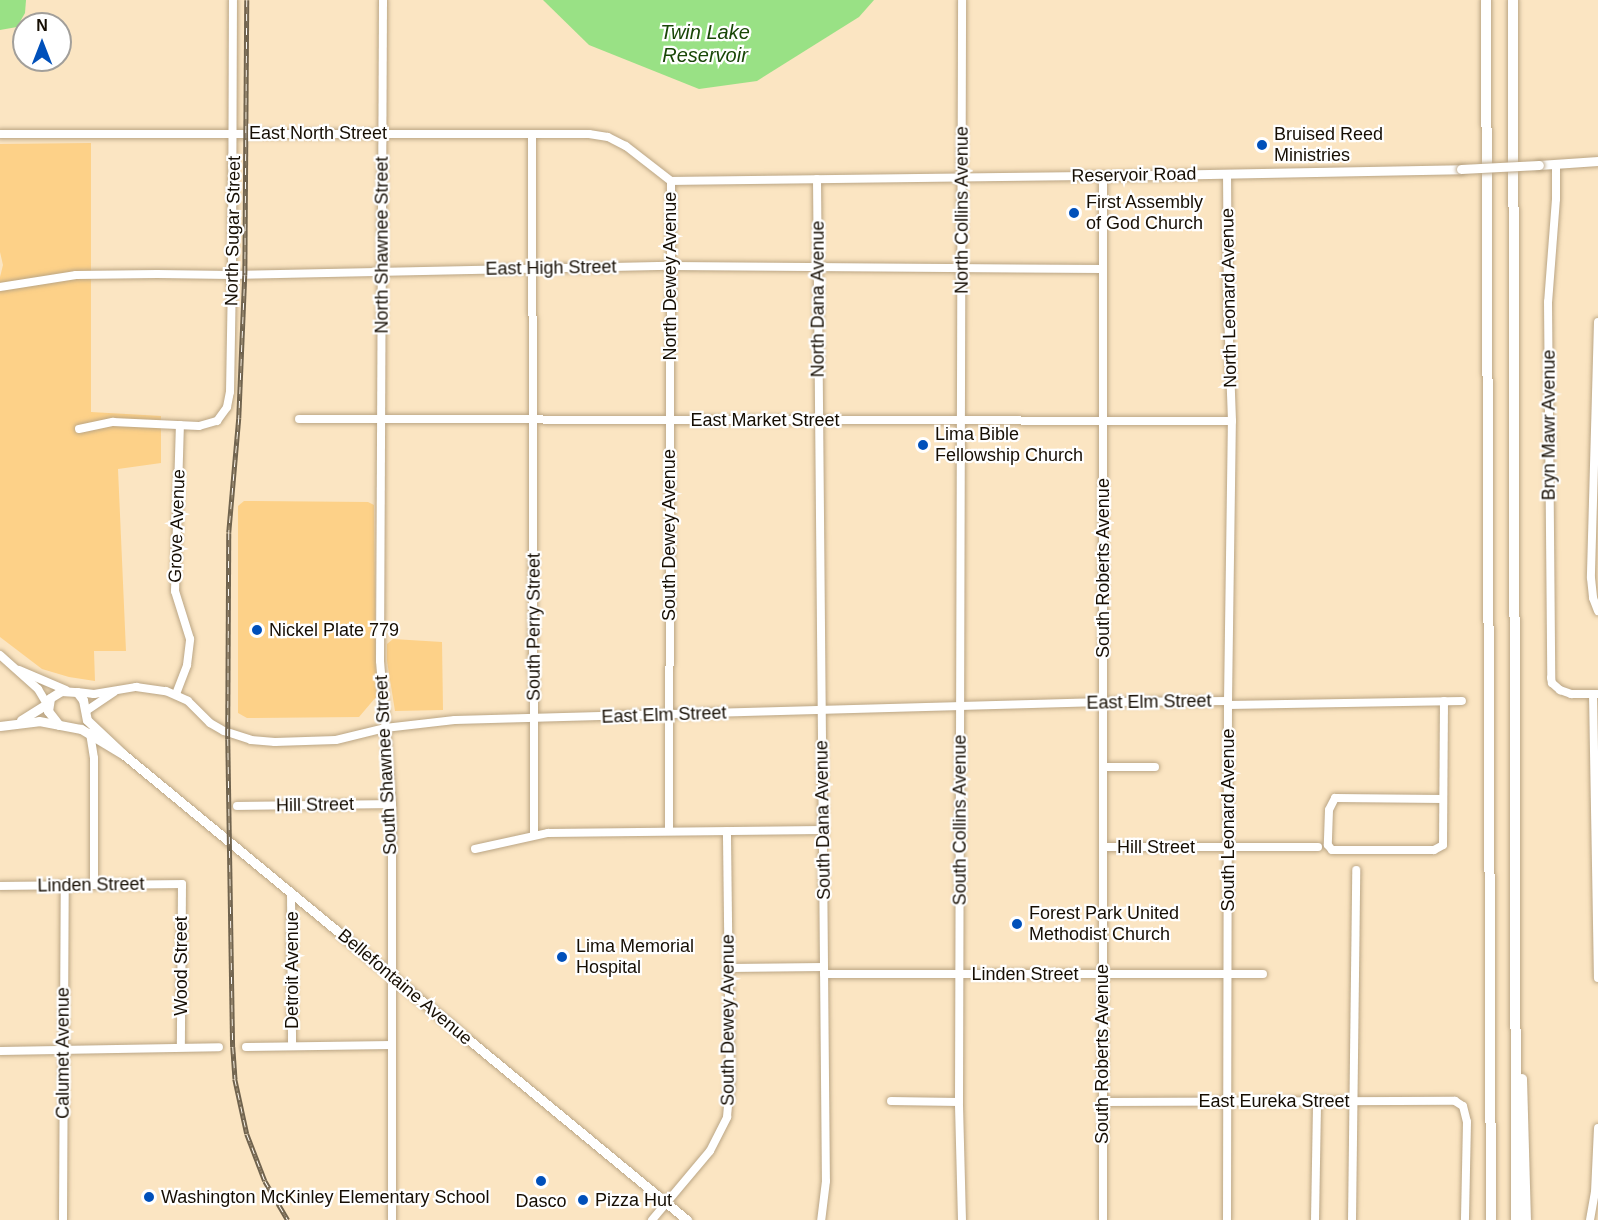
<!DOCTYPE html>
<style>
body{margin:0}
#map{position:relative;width:1598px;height:1220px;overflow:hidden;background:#fbe5c2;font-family:Arial,sans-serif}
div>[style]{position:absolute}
.green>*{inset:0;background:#fdd188}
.water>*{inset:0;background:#99e185}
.roads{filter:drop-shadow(0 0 2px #baa584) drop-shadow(0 0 2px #baa584)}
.minor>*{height:8px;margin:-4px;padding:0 4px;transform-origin:4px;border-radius:4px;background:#fff}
.major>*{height:9px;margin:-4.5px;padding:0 4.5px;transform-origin:4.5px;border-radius:4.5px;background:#fff}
.highway>*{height:10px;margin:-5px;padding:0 5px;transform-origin:5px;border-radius:5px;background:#fff}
.rail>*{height:4.5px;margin-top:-2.25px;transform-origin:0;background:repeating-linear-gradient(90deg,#fff 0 7px,#70634e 0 14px);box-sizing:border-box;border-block:2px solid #70634e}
.bridges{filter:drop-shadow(0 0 2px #baa584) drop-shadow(0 0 2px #baa584)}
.major-bridge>*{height:9px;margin:-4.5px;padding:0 4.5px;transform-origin:4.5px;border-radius:4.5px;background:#fff}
.dots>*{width:16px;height:16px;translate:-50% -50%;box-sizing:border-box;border:3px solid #fff;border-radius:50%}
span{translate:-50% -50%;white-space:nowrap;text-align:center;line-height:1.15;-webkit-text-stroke:4.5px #fff;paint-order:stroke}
.street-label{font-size:18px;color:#160e03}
.poi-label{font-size:18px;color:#160e03}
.left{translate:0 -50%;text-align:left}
.water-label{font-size:20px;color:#194707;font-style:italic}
.north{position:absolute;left:12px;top:12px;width:60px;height:60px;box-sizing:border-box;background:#fff;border:2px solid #a29f9a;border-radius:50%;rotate:0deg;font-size:16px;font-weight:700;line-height:24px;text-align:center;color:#160e03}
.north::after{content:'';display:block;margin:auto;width:21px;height:27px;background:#0050ba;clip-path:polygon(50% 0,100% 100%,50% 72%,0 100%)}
</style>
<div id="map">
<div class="green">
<div style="clip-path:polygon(91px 143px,91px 412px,161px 416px,161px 463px,118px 469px,126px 651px,94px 651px,95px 681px,69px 677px,42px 669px,0 637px,0 277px,3px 265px,0 252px,0 144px)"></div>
<div style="clip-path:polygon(244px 501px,368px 502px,374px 505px,376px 697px,359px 717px,247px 718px,238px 713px,238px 506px)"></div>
<div style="clip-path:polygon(393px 639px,442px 642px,443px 710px,395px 711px,387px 661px,387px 644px)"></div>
</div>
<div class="water">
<div style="clip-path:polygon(0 0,26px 0,25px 13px,17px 27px,0 30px)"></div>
<div style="clip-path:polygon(543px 0,874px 0,859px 17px,757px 81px,699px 89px,589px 45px)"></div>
</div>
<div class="roads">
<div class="minor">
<div style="left:383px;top:0;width:661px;rotate:90.26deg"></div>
<div style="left:380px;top:661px;width:144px;rotate:85.2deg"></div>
<div style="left:392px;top:804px;width:416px;rotate:90deg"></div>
<div style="left:0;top:134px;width:589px"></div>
<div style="left:589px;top:134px;width:19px;rotate:9deg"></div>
<div style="left:608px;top:137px;width:20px;rotate:27deg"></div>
<div style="left:626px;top:146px;width:57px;rotate:37.9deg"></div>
<div style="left:532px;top:134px;width:700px;rotate:89.84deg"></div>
<div style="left:1556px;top:164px;width:35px;rotate:90deg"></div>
<div style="left:1556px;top:199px;width:103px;rotate:94.4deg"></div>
<div style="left:1548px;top:302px;width:376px;rotate:89.5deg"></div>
<div style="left:1551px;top:678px;width:5px;rotate:79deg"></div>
<div style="left:1552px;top:683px;width:11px;rotate:41deg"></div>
<div style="left:1560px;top:690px;width:12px;rotate:20deg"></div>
<div style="left:1571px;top:694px;width:27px"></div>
<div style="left:817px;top:179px;width:1002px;rotate:89.49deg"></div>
<div style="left:826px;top:1181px;width:39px;rotate:97deg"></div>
<div style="left:671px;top:181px;width:432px;rotate:-0.7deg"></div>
<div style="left:1103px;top:176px;width:1044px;rotate:90deg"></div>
<div style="left:0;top:287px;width:77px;rotate:-9deg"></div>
<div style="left:76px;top:275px;width:81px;rotate:-0.7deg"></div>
<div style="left:157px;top:274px;width:75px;rotate:0.8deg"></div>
<div style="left:232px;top:275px;width:438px;rotate:-1.2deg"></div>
<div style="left:670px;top:266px;width:433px;rotate:0.4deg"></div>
<div style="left:1598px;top:322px;width:256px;rotate:91.6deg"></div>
<div style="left:1591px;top:578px;width:20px;rotate:84deg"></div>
<div style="left:1593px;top:598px;width:14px;rotate:69deg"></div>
<div style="left:299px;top:419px;width:933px;rotate:0.12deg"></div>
<div style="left:79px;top:429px;width:35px;rotate:-12deg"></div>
<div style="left:113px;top:422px;width:86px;rotate:2.7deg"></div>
<div style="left:199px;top:426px;width:19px;rotate:-16deg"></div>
<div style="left:217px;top:421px;width:17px;rotate:-54deg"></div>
<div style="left:227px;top:407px;width:15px;rotate:-79deg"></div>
<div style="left:230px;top:392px;width:117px;rotate:-89deg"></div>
<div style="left:232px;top:275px;width:275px;rotate:-89.8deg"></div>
<div style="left:0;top:655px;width:51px;rotate:41.8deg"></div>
<div style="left:38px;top:689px;width:17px;rotate:59deg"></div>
<div style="left:19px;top:670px;width:51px;rotate:23.1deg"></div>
<div style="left:77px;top:692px;width:17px;rotate:7deg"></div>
<div style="left:94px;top:694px;width:43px;rotate:-9.5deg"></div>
<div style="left:136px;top:687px;width:30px;rotate:8deg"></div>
<div style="left:166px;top:691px;width:24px;rotate:24deg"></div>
<div style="left:188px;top:701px;width:31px;rotate:45deg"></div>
<div style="left:210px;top:723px;width:16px;rotate:30deg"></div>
<div style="left:224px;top:731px;width:28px;rotate:18deg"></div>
<div style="left:251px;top:740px;width:24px;rotate:5deg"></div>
<div style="left:275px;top:742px;width:61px;rotate:-1.9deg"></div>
<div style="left:336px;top:740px;width:50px;rotate:-13.8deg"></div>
<div style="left:385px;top:728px;width:70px;rotate:-6.5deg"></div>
<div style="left:455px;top:720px;width:648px;rotate:-1.59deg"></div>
<div style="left:1103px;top:702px;width:125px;rotate:-0.5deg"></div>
<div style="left:176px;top:694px;width:31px;rotate:-69deg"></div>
<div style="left:187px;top:665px;width:26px;rotate:-83deg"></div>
<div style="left:190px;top:639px;width:50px;rotate:-107.4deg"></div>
<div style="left:175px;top:591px;width:166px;rotate:-88.3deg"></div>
<div style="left:1593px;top:694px;width:284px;rotate:89deg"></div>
<div style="left:1228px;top:705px;width:234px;rotate:-1deg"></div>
<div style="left:86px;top:711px;width:34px;rotate:-34deg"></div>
<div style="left:90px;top:733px;width:25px;rotate:81deg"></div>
<div style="left:94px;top:758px;width:127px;rotate:90deg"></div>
<div style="left:1103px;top:767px;width:52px"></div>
<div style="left:1443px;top:799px;width:108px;rotate:-179.5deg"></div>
<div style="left:1335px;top:798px;width:13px;rotate:117deg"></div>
<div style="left:1329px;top:810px;width:35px;rotate:92deg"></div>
<div style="left:1328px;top:845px;width:6px;rotate:51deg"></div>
<div style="left:1332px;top:850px;width:102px"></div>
<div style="left:1434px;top:850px;width:10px;rotate:-29deg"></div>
<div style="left:1443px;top:845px;width:144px;rotate:-89.6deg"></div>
<div style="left:237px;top:806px;width:155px;rotate:-0.7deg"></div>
<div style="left:669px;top:831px;width:650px;rotate:-89.82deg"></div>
<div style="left:1103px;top:847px;width:215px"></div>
<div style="left:475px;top:849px;width:75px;rotate:-12.4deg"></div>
<div style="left:548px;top:833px;width:275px;rotate:-0.6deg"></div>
<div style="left:0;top:886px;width:182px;rotate:-0.6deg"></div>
<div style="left:182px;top:884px;width:163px;rotate:90.4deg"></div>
<div style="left:291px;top:893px;width:153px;rotate:89.6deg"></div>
<div style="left:729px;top:968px;width:95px;rotate:-0.6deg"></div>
<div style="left:824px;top:974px;width:439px"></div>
<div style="left:246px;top:1047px;width:146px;rotate:-0.8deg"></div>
<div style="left:0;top:1051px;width:219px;rotate:-1deg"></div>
<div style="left:891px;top:1101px;width:68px;rotate:0.8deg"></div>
<div style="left:1102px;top:1102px;width:353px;rotate:-0.2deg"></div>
<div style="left:1455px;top:1101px;width:9px;rotate:32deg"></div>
<div style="left:1463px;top:1106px;width:16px;rotate:76deg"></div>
<div style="left:1467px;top:1122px;width:98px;rotate:91.2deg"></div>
<div style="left:63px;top:1220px;width:335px;rotate:-89.7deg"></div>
<div style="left:652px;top:1220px;width:90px;rotate:-50deg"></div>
<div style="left:710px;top:1151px;width:38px;rotate:-63deg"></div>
<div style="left:727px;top:1117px;width:34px;rotate:-85deg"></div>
<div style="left:730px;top:1083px;width:252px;rotate:-90.7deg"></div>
<div style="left:962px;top:1220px;width:118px;rotate:-91.5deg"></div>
<div style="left:959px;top:1102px;width:1102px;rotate:-89.84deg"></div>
<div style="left:1227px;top:1220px;width:519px;rotate:-89.89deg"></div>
<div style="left:1228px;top:701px;width:280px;rotate:-89.2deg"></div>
<div style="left:1232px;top:421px;width:107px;rotate:-92.1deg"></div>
<div style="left:1228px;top:314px;width:140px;rotate:-90.4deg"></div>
<div style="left:1315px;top:1220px;width:119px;rotate:-89deg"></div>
<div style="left:1352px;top:1220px;width:350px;rotate:-89.3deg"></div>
<div style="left:1590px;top:1220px;width:28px;rotate:-80deg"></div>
<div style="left:1595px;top:1192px;width:64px;rotate:-87.3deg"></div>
</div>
<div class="major">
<div style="left:1539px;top:165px;width:59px;rotate:-3.9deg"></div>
<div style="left:1103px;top:176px;width:358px;rotate:-1.1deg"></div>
<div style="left:21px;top:720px;width:31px;rotate:-32deg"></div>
<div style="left:59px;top:725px;width:18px;rotate:-128deg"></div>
<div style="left:48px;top:711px;width:13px;rotate:-81deg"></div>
<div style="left:50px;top:698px;width:13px;rotate:-32deg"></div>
<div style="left:61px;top:691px;width:16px;rotate:4deg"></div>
<div style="left:77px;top:692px;width:10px;rotate:53deg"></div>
<div style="left:83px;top:700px;width:20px;rotate:79deg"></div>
<div style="left:87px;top:720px;width:50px;rotate:43.4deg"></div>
<div style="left:123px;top:754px;width:732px;rotate:39.56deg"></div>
<div style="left:0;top:726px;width:39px;rotate:-7deg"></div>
<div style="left:39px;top:721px;width:43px;rotate:10.8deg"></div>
<div style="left:81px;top:729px;width:47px;rotate:31deg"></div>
</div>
<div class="highway">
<div style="left:1486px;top:0;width:1220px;rotate:89.77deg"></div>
<div style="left:1513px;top:0;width:1220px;rotate:89.86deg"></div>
<div style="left:1522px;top:1079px;width:141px;rotate:88.4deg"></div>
</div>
</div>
<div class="rail">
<div style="left:247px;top:0;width:275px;rotate:90.4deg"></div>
<div style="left:245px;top:275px;width:143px;rotate:92.4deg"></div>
<div style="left:239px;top:418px;width:115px;rotate:95deg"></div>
<div style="left:229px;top:533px;width:206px;rotate:90.3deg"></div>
<div style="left:228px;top:739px;width:308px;rotate:89.1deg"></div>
<div style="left:233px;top:1047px;width:32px;rotate:86deg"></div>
<div style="left:235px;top:1079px;width:56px;rotate:77.7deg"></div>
<div style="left:247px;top:1134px;width:50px;rotate:69deg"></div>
<div style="left:265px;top:1181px;width:45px;rotate:59.5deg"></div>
</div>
<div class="bridges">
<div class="major-bridge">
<div style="left:1461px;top:169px;width:78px;rotate:-2.9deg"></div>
</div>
</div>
<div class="dots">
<div style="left:1262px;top:145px;background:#0050ba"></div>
<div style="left:1074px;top:213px;background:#0050ba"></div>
<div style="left:923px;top:445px;background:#0050ba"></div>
<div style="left:257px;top:630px;background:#0050ba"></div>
<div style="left:1017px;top:924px;background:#0050ba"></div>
<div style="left:562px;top:957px;background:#0050ba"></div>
<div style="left:541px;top:1181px;background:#0050ba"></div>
<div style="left:149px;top:1197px;background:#0050ba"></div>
<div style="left:583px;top:1200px;background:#0050ba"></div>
</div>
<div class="street-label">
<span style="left:318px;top:133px">East North Street</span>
<span style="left:1134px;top:175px;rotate:-1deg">Reservoir Road</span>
<span style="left:962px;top:210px;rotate:-90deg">North Collins Avenue</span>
<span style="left:233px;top:231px;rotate:-89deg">North Sugar Street</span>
<span style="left:382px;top:245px;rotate:-90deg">North Shawnee Street</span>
<span style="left:551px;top:268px;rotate:-1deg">East High Street</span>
<span style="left:670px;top:276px;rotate:-90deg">North Dewey Avenue</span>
<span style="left:1229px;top:298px;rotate:-91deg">North Leonard Avenue</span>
<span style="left:818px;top:299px;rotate:-90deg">North Dana Avenue</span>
<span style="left:765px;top:420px">East Market Street</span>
<span style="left:1549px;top:425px;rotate:-90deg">Bryn Mawr Avenue</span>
<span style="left:177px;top:526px;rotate:-88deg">Grove Avenue</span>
<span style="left:669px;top:535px;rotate:-90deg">South Dewey Avenue</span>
<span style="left:1103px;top:568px;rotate:-90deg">South Roberts Avenue</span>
<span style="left:534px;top:627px;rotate:-90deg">South Perry Street</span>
<span style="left:1149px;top:702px;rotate:-1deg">East Elm Street</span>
<span style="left:664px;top:715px;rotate:-2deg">East Elm Street</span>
<span style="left:386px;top:765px;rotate:-93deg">South Shawnee Street</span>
<span style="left:315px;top:805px;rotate:-1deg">Hill Street</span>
<span style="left:823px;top:820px;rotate:-91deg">South Dana Avenue</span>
<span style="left:960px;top:820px;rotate:-90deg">South Collins Avenue</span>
<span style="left:1228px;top:820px;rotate:-90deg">South Leonard Avenue</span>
<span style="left:1156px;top:847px">Hill Street</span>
<span style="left:91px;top:885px;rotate:-1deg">Linden Street</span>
<span style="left:181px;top:966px;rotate:-90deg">Wood Street</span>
<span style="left:292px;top:970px;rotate:-90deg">Detroit Avenue</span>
<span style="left:1025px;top:974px">Linden Street</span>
<span style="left:405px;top:987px;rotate:40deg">Bellefontaine Avenue</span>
<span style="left:728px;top:1020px;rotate:-90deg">South Dewey Avenue</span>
<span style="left:63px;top:1053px;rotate:-90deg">Calumet Avenue</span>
<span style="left:1102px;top:1054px;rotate:-90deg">South Roberts Avenue</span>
<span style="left:1274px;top:1101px">East Eureka Street</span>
</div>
<div class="poi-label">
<span class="left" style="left:1274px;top:145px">Bruised Reed<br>Ministries</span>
<span class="left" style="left:1086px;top:213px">First Assembly<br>of God Church</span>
<span class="left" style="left:935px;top:445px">Lima Bible<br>Fellowship Church</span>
<span class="left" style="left:269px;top:630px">Nickel Plate 779</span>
<span class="left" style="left:1029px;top:924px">Forest Park United<br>Methodist Church</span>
<span class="left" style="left:576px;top:957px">Lima Memorial<br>Hospital</span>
<span class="left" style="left:161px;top:1197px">Washington McKinley Elementary School</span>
<span class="left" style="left:595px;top:1200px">Pizza Hut</span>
<span style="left:541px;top:1201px">Dasco</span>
</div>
<div class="water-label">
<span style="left:705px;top:44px">Twin Lake<br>Reservoir</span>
</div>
<div class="north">N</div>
</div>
